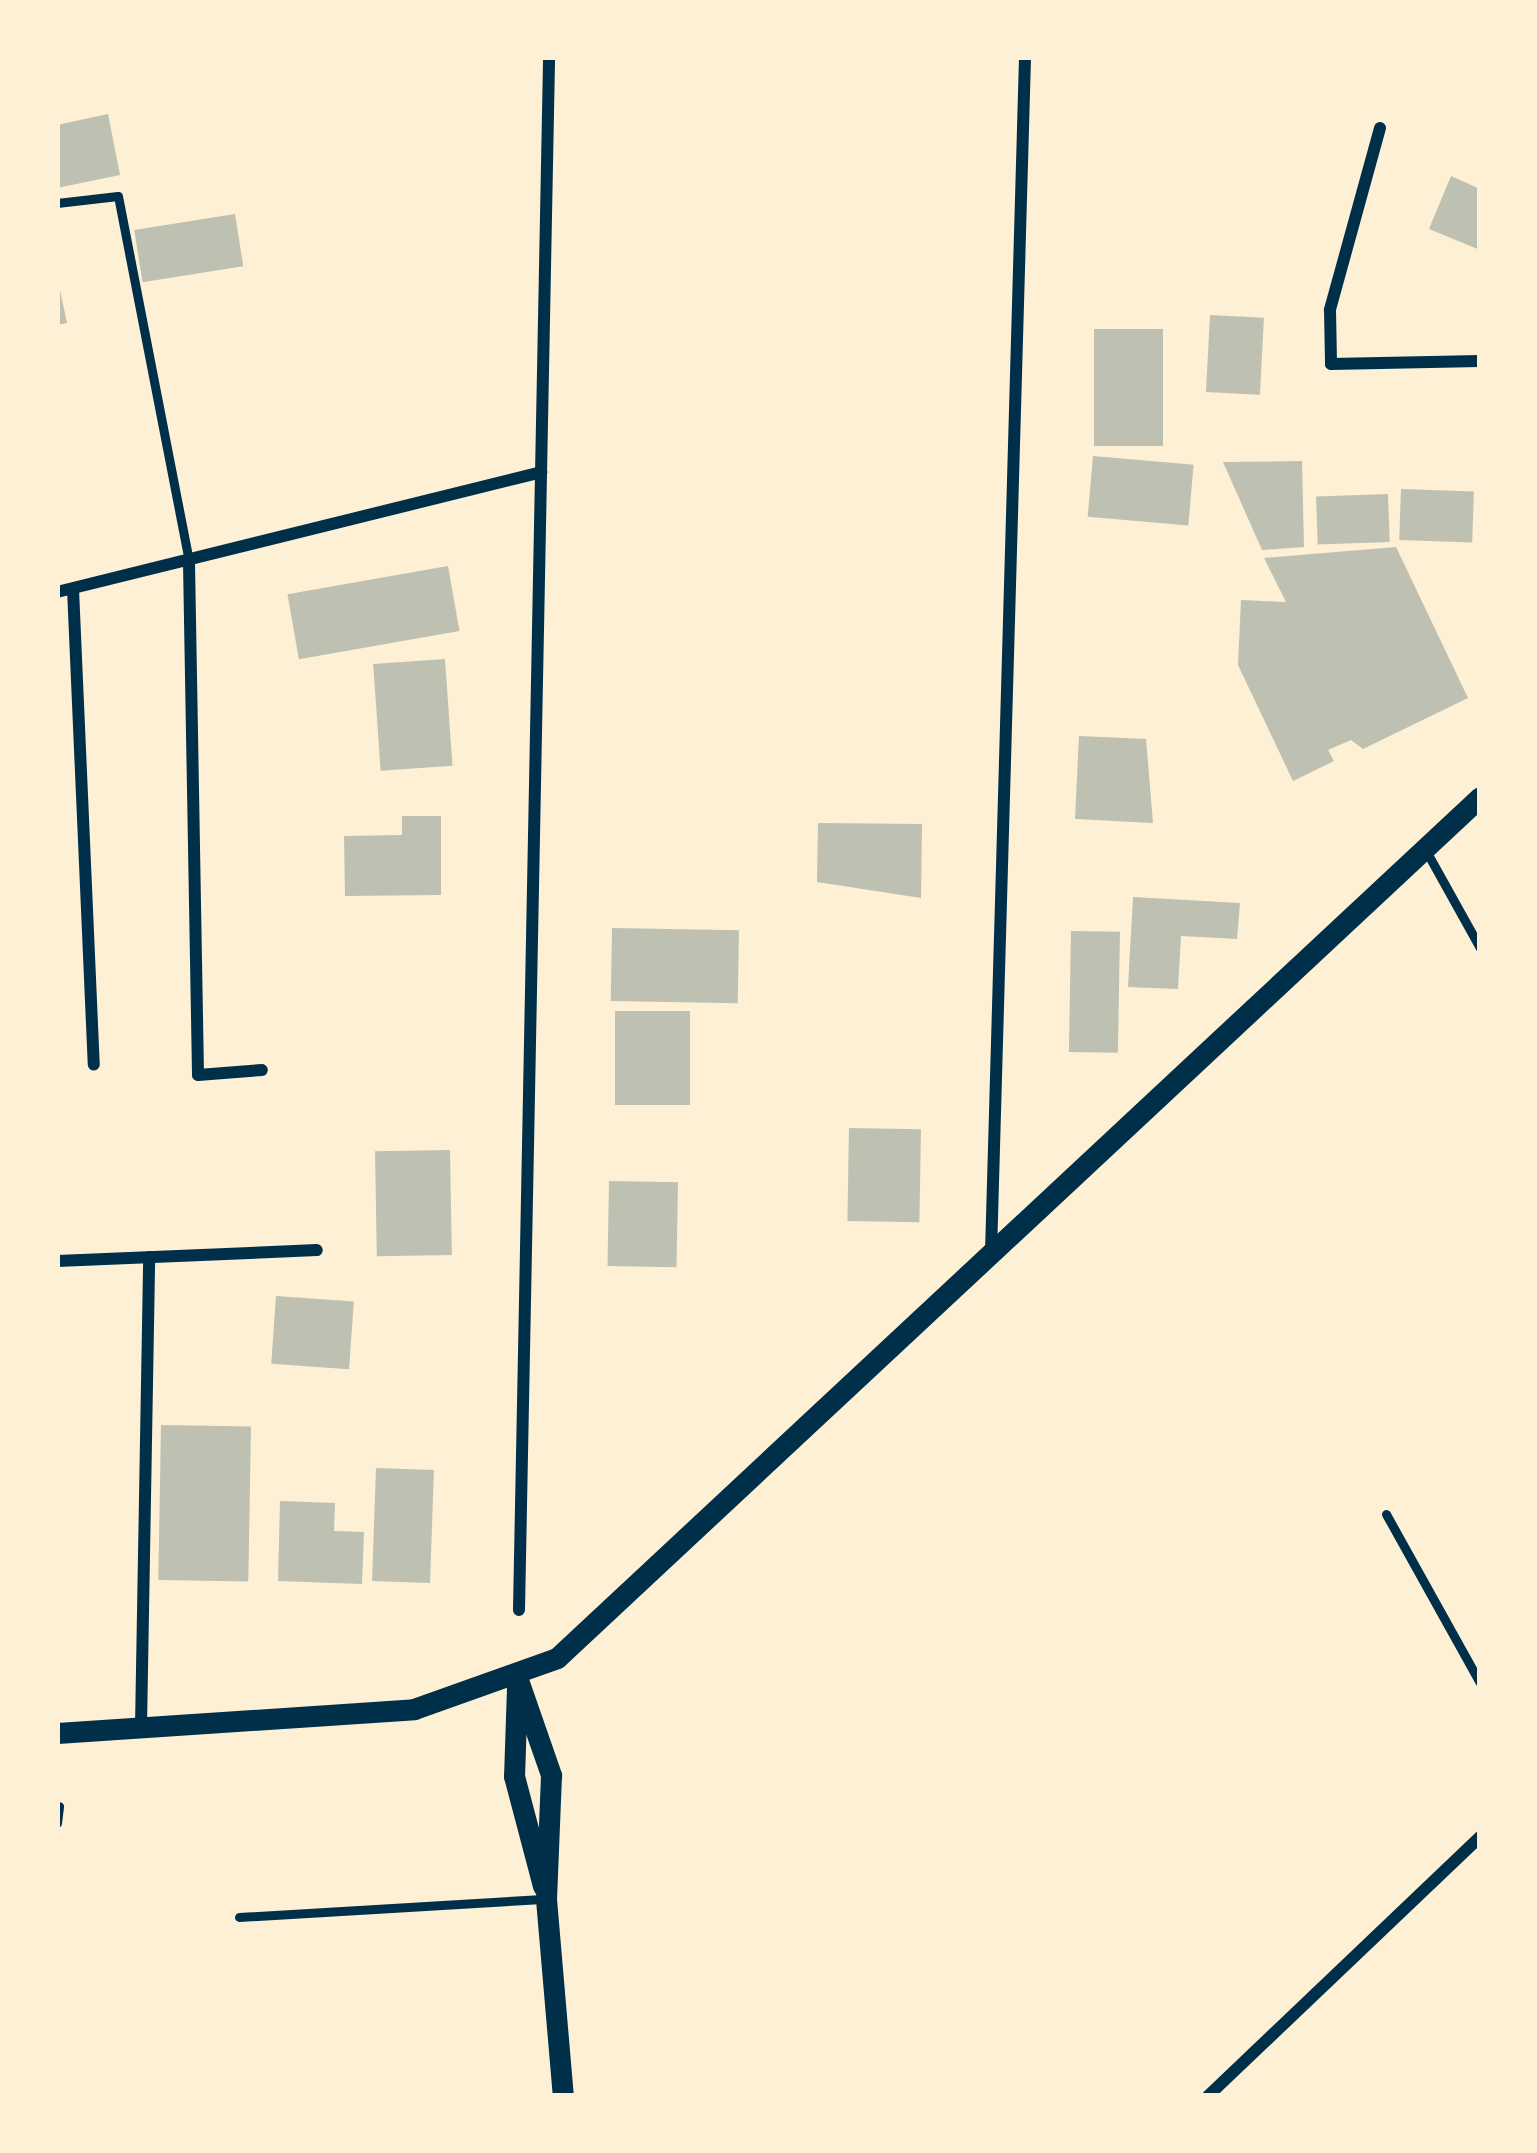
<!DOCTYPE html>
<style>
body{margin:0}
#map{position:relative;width:1537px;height:2153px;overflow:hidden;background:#fdf0d5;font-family:"Titillium Web",sans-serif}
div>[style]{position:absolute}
.building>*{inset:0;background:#bec0b2;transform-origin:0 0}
.service>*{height:9px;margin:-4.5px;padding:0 4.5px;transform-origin:4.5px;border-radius:4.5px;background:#003049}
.minor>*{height:12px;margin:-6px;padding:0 6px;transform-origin:6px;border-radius:6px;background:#003049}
.tertiary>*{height:21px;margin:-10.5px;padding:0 10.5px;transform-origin:10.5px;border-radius:10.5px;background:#003049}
span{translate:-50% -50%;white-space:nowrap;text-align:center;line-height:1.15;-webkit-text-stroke:10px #fdf0d5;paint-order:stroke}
.frame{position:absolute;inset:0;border:60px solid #fdf0d5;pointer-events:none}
</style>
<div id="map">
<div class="building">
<div style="clip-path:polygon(108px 114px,120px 175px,57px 188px,57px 125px)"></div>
<div style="clip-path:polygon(1451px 176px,1480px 189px,1480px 250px,1429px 229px)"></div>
<div style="left:235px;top:214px;width:53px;height:102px;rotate:81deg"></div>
<div style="clip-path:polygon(57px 276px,67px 323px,57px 325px)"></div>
<div style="left:1210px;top:315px;width:54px;height:77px;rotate:3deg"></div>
<div style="left:1094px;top:329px;width:69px;height:117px"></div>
<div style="left:1093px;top:456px;width:101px;height:61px;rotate:5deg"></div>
<div style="clip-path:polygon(1302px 461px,1304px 547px,1262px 550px,1223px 462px)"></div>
<div style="left:1401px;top:489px;width:73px;height:51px;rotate:2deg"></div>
<div style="left:1388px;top:494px;width:48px;height:72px;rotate:88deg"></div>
<div style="clip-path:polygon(1396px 547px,1468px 698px,1363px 749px,1351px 740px,1328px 750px,1334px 761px,1293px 781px,1238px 665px,1241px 600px,1286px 602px,1264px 558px)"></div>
<div style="left:448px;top:566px;width:66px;height:163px;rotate:80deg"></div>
<div style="left:445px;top:659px;width:107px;height:72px;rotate:86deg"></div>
<div style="clip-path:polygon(1079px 736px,1146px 739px,1153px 823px,1075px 819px)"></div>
<div style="clip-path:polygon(402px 816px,441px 816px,441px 895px,345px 896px,344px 836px,402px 835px)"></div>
<div style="clip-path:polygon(818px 823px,922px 824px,921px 898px,817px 882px)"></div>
<div style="clip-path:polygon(1133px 897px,1240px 903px,1237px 939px,1181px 936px,1178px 989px,1128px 987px)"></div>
<div style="left:612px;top:928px;width:127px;height:73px;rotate:1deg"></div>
<div style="left:1071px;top:931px;width:49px;height:121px;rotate:1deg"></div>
<div style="left:615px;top:1011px;width:75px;height:94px"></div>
<div style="left:849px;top:1128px;width:72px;height:93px;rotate:1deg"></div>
<div style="left:450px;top:1150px;width:105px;height:75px;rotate:89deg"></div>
<div style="left:609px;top:1181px;width:69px;height:85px;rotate:1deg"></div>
<div style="left:276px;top:1296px;width:78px;height:68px;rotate:4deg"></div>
<div style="left:161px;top:1425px;width:90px;height:155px;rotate:1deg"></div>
<div style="left:376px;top:1468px;width:58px;height:113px;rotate:2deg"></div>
<div style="clip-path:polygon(280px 1501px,335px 1503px,334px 1531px,364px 1532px,362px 1584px,278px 1581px)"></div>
</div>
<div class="service">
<div style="left:57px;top:203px;width:61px;rotate:-6.5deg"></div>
<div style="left:118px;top:196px;width:372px;rotate:79deg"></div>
<div style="left:1425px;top:849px;width:113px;rotate:60.9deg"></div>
<div style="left:1386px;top:1514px;width:193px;rotate:60.9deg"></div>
<div style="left:57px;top:1823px;width:17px;rotate:-83deg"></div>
<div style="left:239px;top:1917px;width:308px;rotate:-3.4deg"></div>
</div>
<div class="minor">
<div style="left:1380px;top:128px;width:189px;rotate:105.4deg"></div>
<div style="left:1330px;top:310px;width:54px;rotate:88.9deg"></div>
<div style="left:1331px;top:364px;width:149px;rotate:-1.2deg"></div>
<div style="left:189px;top:563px;width:512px;rotate:88.99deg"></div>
<div style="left:198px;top:1075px;width:64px;rotate:-4.5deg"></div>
<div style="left:73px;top:589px;width:476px;rotate:87.5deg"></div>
<div style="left:57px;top:592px;width:499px;rotate:-13.9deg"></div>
<div style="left:991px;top:1253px;width:1196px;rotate:-88.37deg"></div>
<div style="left:57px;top:1261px;width:260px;rotate:-2.4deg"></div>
<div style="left:519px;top:1610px;width:1553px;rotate:-88.89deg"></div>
<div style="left:141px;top:1727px;width:470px;rotate:-89deg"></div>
<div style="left:1208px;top:2096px;width:376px;rotate:-43.6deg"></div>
</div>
<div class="tertiary">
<div style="left:518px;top:1680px;width:101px;rotate:70.8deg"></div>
<div style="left:551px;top:1775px;width:124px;rotate:92.3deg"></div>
<div style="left:546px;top:1899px;width:198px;rotate:85.1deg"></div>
<div style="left:517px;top:1687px;width:89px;rotate:91.9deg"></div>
<div style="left:514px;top:1776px;width:114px;rotate:75.2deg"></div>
<div style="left:57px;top:1733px;width:358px;rotate:-3.8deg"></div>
<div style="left:414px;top:1709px;width:152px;rotate:-19.6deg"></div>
<div style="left:557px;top:1658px;width:1262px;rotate:-43.01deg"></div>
</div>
<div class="frame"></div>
</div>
